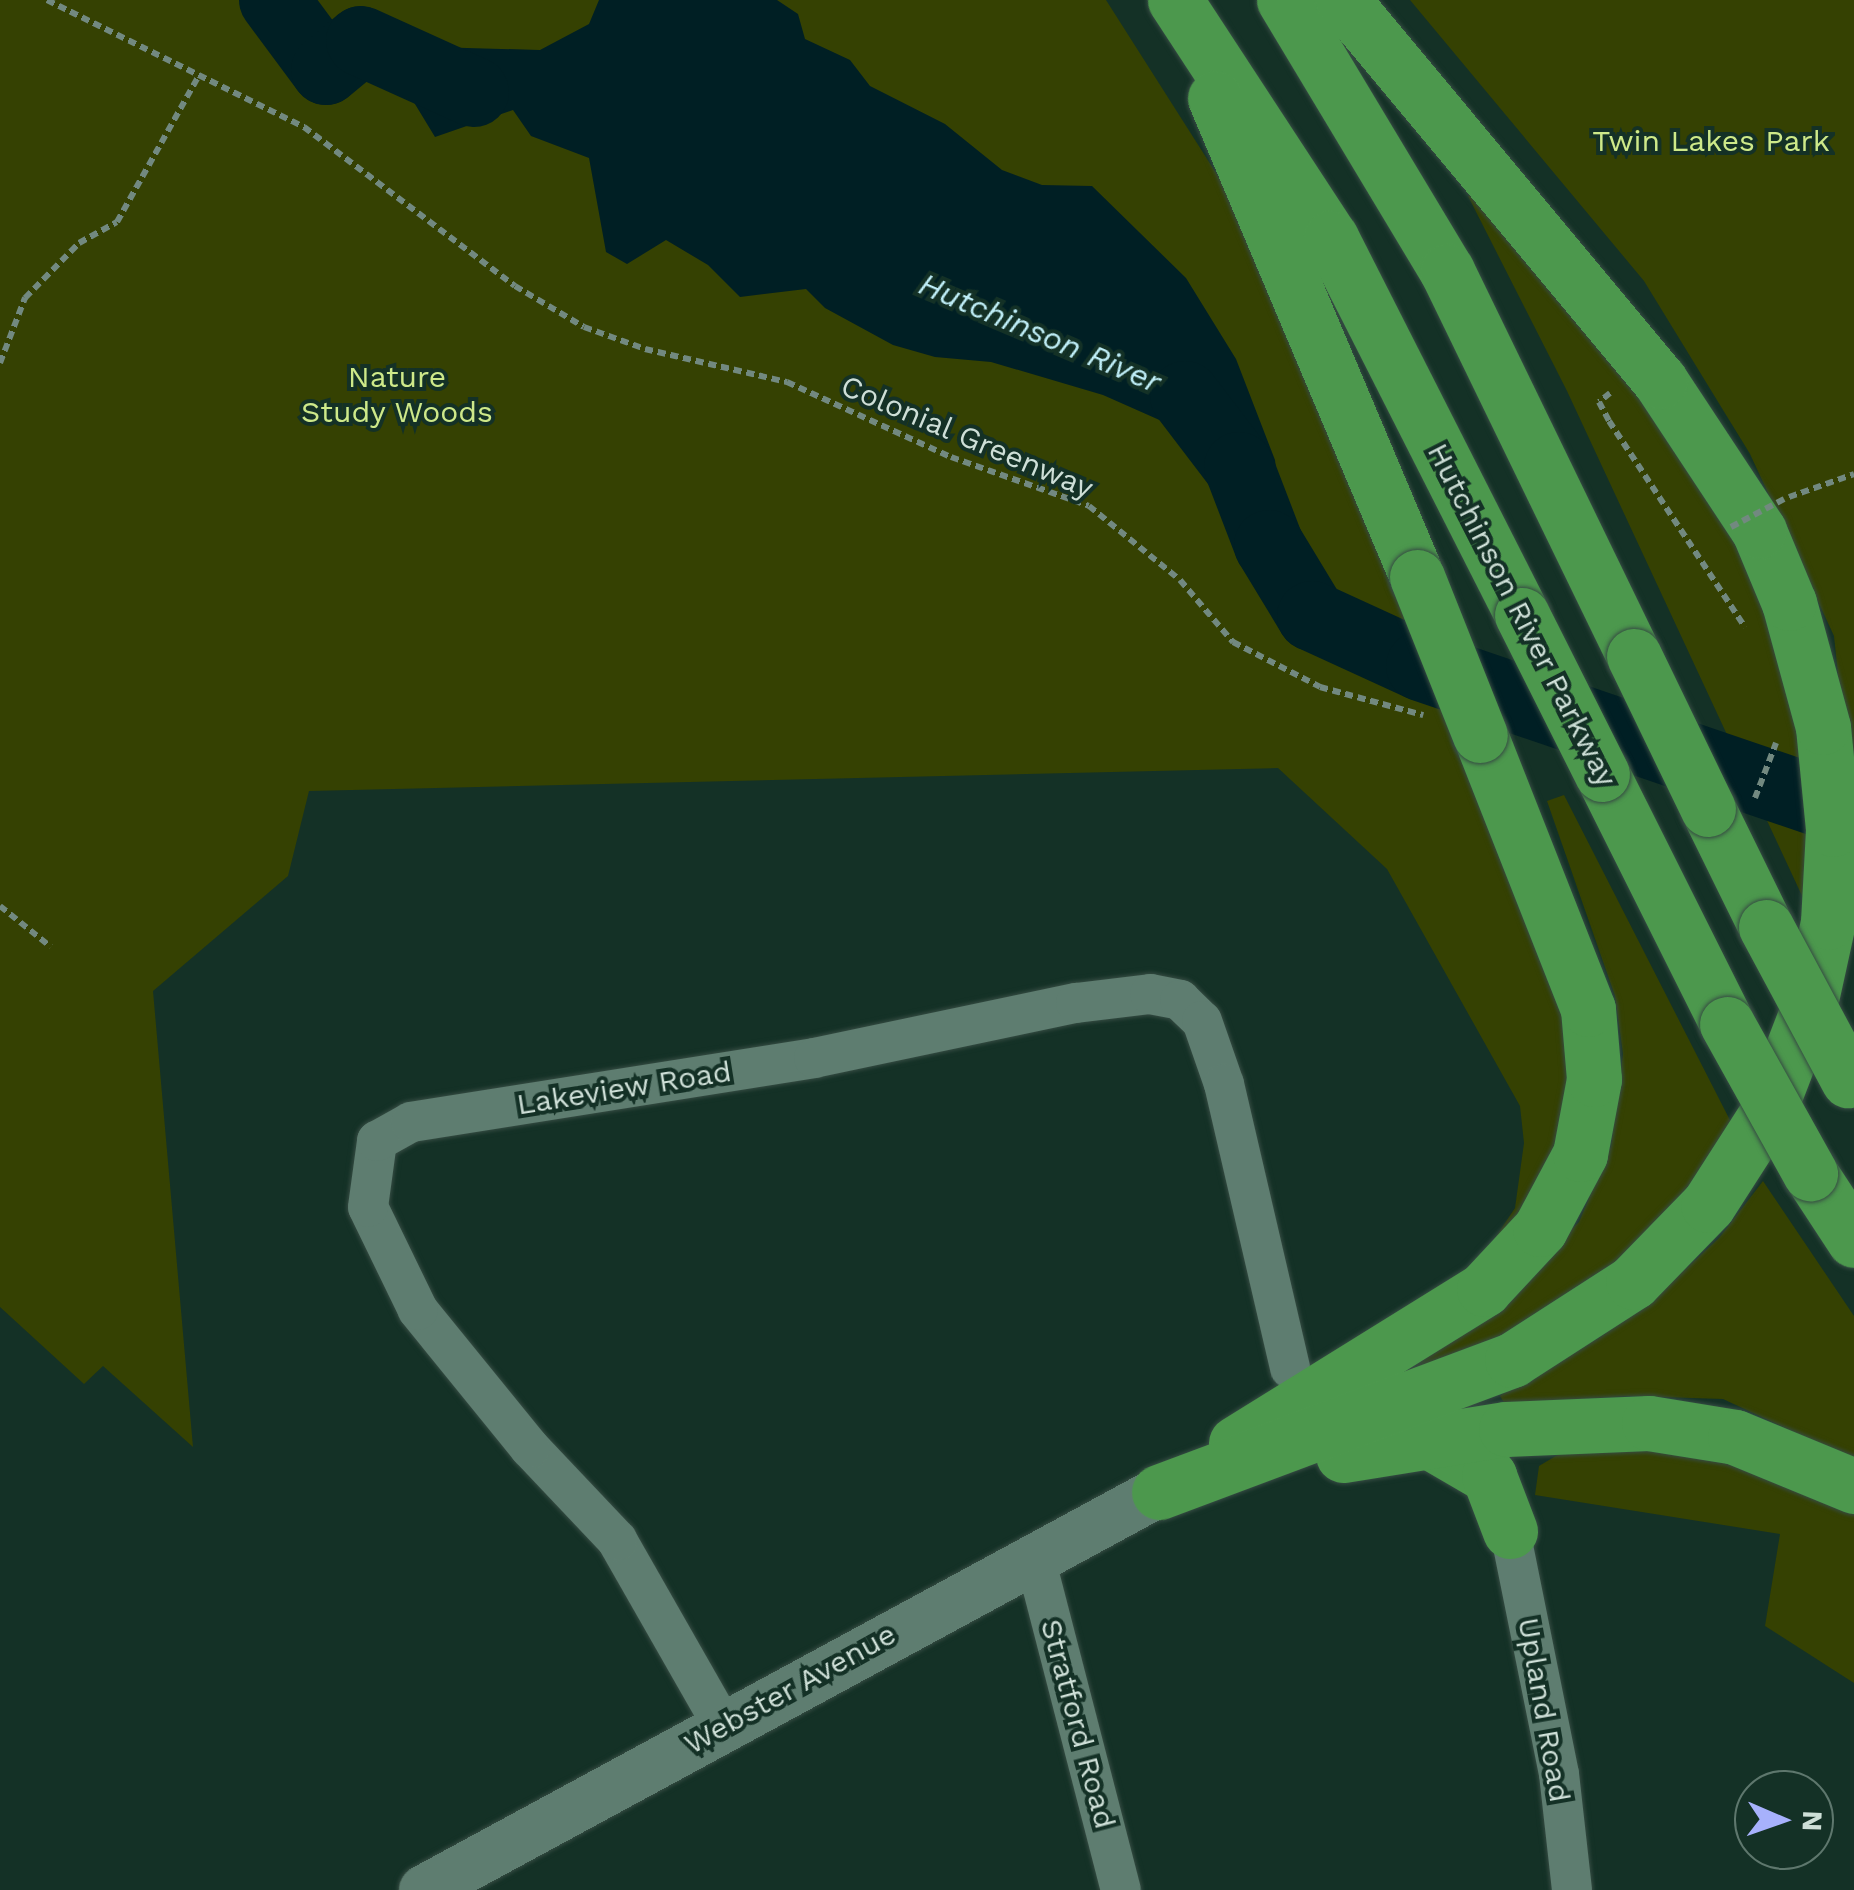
<!DOCTYPE html>
<style>
body{margin:0}
#map{position:relative;width:1854px;height:1890px;overflow:hidden;background:#143126;font-family:"Work Sans",sans-serif}
div>[style]{position:absolute}
.green>*{inset:0;background:#354102}
.water>*{inset:0;background:#001f24}
.river>*{height:70px;margin:-35px;padding:0 35px;transform-origin:35px;border-radius:35px;background:#001f24}
.path>*{height:6px;margin-top:-3px;transform-origin:0;background:repeating-linear-gradient(90deg,#728980 0 8px,transparent 0 13px)}
.roads{filter:drop-shadow(0 0 2px #364c43) drop-shadow(0 0 2px #364c43)}
.minor>*{height:40px;margin:-20px;padding:0 20px;transform-origin:20px;border-radius:20px;background:#5e7d70}
.tertiary>*{height:50px;margin:-25px;padding:0 25px;transform-origin:25px;border-radius:25px;background:#5e7d70}
.motorway>*{height:55px;margin:-27.5px;padding:0 27.5px;transform-origin:27.5px;border-radius:27.5px;background:#4c984d}
.path-bridge>*{height:6px;margin-top:-3px;transform-origin:0;background:repeating-linear-gradient(90deg,#728980 0 8px,transparent 0 13px)}
.bridges{filter:drop-shadow(0 0 2px #364c43) drop-shadow(0 0 2px #364c43)}
.motorway-bridge>*{height:55px;margin:-27.5px;padding:0 27.5px;transform-origin:27.5px;border-radius:27.5px;background:#4c984d}
span{translate:-50% -50%;white-space:nowrap;text-align:center;line-height:1.15;-webkit-text-stroke:8px #143126;paint-order:stroke}
.park-label{font-size:30px;color:#cee989}
.street-label{font-size:30px;color:#cedfd7}
.water-label{font-size:32px;color:#bfeef7;font-style:italic}
.north{position:absolute;left:1734px;top:1770px;width:100px;height:100px;box-sizing:border-box;background:#143126;border:2px solid #5e776d;border-radius:50%;rotate:92deg;font-size:28px;font-weight:700;line-height:40px;text-align:center;color:#cedfd7}
.north::after{content:'';display:block;margin:auto;width:35px;height:45px;background:#a7b1fc;clip-path:polygon(50% 0,100% 100%,50% 72%,0 100%)}
</style>
<div id="map">
<div class="green">
<div style="clip-path:polygon(0 0,1106px 0,1237px 206px,1566px 997px,1574px 1054px,1550px 1177px,1471px 1274px,1515px 1208px,1524px 1143px,1520px 1106px,1387px 869px,1278px 768px,309px 791px,288px 876px,153px 991px,193px 1447px,103px 1366px,84px 1384px,0 1307px)"></div>
<div style="clip-path:polygon(1410px 0,1854px 0,1854px 827px,1834px 636px,1750px 454px,1644px 281px)"></div>
<div style="clip-path:polygon(1485px 190px,1614px 356px,1748px 546px,1813px 755px,1811px 915px,1567px 391px,1468px 196px)"></div>
<div style="clip-path:polygon(1564px 795px,1736px 1132px,1689px 1199px,1601px 1284px,1502px 1347px,1394px 1378px,1503px 1297px,1579px 1222px,1611px 1146px,1623px 1054px,1615px 996px,1547px 801px)"></div>
<div style="clip-path:polygon(1763px 1181px,1854px 1316px,1854px 1460px,1723px 1399px,1629px 1396px,1505px 1404px,1500px 1396px,1517px 1382px,1599px 1338px,1664px 1289px,1719px 1238px)"></div>
<div style="clip-path:polygon(1637px 1449px,1749px 1462px,1854px 1510px,1854px 1683px,1765px 1626px,1780px 1534px,1535px 1495px,1539px 1466px,1564px 1451px)"></div>
</div>
<div class="water">
<div style="clip-path:polygon(599px 0,777px 0,798px 14px,805px 39px,850px 60px,870px 86px,945px 124px,1002px 170px,1042px 185px,1092px 186px,1186px 278px,1236px 359px,1275px 460px,1279px 494px,1221px 464px,1173px 426px,1103px 395px,991px 362px,935px 357px,893px 345px,825px 308px,806px 289px,740px 297px,708px 265px,666px 240px,627px 264px,606px 252px,589px 158px,531px 136px,513px 110px,435px 137px,384px 53px,398px 46px,540px 50px,589px 24px)"></div>
</div>
<div class="river">
<div style="left:274px;top:0;width:87px;rotate:53.4deg"></div>
<div style="left:326px;top:70px;width:45px;rotate:-39.6deg"></div>
<div style="left:361px;top:41px;width:124px;rotate:24.3deg"></div>
<div style="left:1185px;top:396px;width:89px;rotate:52.7deg"></div>
<div style="left:1239px;top:467px;width:84px;rotate:69deg"></div>
<div style="left:1269px;top:545px;width:83px;rotate:58.8deg"></div>
<div style="left:1312px;top:616px;width:120px;rotate:24.6deg"></div>
<div style="left:1421px;top:666px;width:457px;rotate:18.8deg"></div>
</div>
<div class="path">
<div style="left:47px;top:0;width:287px;rotate:26.3deg"></div>
<div style="left:304px;top:127px;width:264px;rotate:37deg"></div>
<div style="left:515px;top:286px;width:80px;rotate:30.7deg"></div>
<div style="left:584px;top:327px;width:65px;rotate:19.8deg"></div>
<div style="left:645px;top:349px;width:146px;rotate:13.1deg"></div>
<div style="left:787px;top:382px;width:180px;rotate:24.6deg"></div>
<div style="left:951px;top:457px;width:146px;rotate:19.5deg"></div>
<div style="left:1089px;top:506px;width:117px;rotate:39.1deg"></div>
<div style="left:1180px;top:580px;width:82px;rotate:49.5deg"></div>
<div style="left:1233px;top:642px;width:98px;rotate:27.3deg"></div>
<div style="left:1320px;top:687px;width:107px;rotate:15.2deg"></div>
<div style="left:0;top:363px;width:70px;rotate:-69deg"></div>
<div style="left:25px;top:298px;width:77px;rotate:-45.5deg"></div>
<div style="left:79px;top:243px;width:43px;rotate:-28.9deg"></div>
<div style="left:117px;top:222px;width:168px;rotate:-60.8deg"></div>
<div style="left:1610px;top:393px;width:14px;rotate:141deg"></div>
<div style="left:1599px;top:402px;width:21px;rotate:62deg"></div>
<div style="left:1609px;top:421px;width:247px;rotate:56.6deg"></div>
<div style="left:1789px;top:497px;width:69px;rotate:-19.5deg"></div>
<div style="left:1755px;top:798px;width:59px;rotate:-69.1deg"></div>
<div style="left:0;top:906px;width:65px;rotate:38.8deg"></div>
</div>
<div class="roads">
<div class="minor">
<div style="left:1510px;top:1531px;width:248px;rotate:78.6deg"></div>
<div style="left:1559px;top:1774px;width:117px;rotate:83.6deg"></div>
<div style="left:1035px;top:1558px;width:343px;rotate:75.5deg"></div>
<div style="left:723px;top:1726px;width:214px;rotate:-119.7deg"></div>
<div style="left:617px;top:1540px;width:127px;rotate:-133.4deg"></div>
<div style="left:530px;top:1448px;width:178px;rotate:-129.1deg"></div>
<div style="left:418px;top:1310px;width:114px;rotate:-115.9deg"></div>
<div style="left:368px;top:1207px;width:67px;rotate:-82.2deg"></div>
<div style="left:377px;top:1141px;width:39px;rotate:-29deg"></div>
<div style="left:411px;top:1122px;width:408px;rotate:-9deg"></div>
<div style="left:814px;top:1058px;width:268px;rotate:-11.9deg"></div>
<div style="left:1076px;top:1003px;width:75px;rotate:-6.9deg"></div>
<div style="left:1150px;top:994px;width:31px;rotate:11deg"></div>
<div style="left:1180px;top:1000px;width:30px;rotate:44deg"></div>
<div style="left:1202px;top:1021px;width:67px;rotate:70.8deg"></div>
<div style="left:1224px;top:1084px;width:292px;rotate:76.9deg"></div>
</div>
<div class="tertiary">
<div style="left:424px;top:1890px;width:836px;rotate:-28.44deg"></div>
</div>
<div class="motorway">
<div style="left:1175px;top:0;width:285px;rotate:56.8deg"></div>
<div style="left:1331px;top:238px;width:423px;rotate:63.1deg"></div>
<div style="left:1284px;top:0;width:316px;rotate:59deg"></div>
<div style="left:1447px;top:271px;width:428px;rotate:64.1deg"></div>
<div style="left:1215px;top:98px;width:520px;rotate:67.13deg"></div>
<div style="left:1602px;top:774px;width:280px;rotate:63.4deg"></div>
<div style="left:1708px;top:809px;width:131px;rotate:63.8deg"></div>
<div style="left:1810px;top:1173px;width:80px;rotate:56.7deg"></div>
<div style="left:1427px;top:1440px;width:72px;rotate:30.1deg"></div>
<div style="left:1489px;top:1476px;width:59px;rotate:69.1deg"></div>
<div style="left:1236px;top:1443px;width:292px;rotate:-31.8deg"></div>
<div style="left:1484px;top:1289px;width:82px;rotate:-47deg"></div>
<div style="left:1540px;top:1229px;width:85px;rotate:-61.9deg"></div>
<div style="left:1580px;top:1154px;width:76px;rotate:-79.4deg"></div>
<div style="left:1594px;top:1079px;width:70px;rotate:-94.9deg"></div>
<div style="left:1588px;top:1009px;width:295px;rotate:-111.5deg"></div>
<div style="left:1343px;top:1455px;width:165px;rotate:-9.1deg"></div>
<div style="left:1506px;top:1429px;width:143px;rotate:-2.4deg"></div>
<div style="left:1649px;top:1423px;width:87px;rotate:9.2deg"></div>
<div style="left:1735px;top:1437px;width:129px;rotate:22.4deg"></div>
<div style="left:1159px;top:1492px;width:377px;rotate:-20.5deg"></div>
<div style="left:1512px;top:1360px;width:144px;rotate:-32.8deg"></div>
<div style="left:1633px;top:1282px;width:107px;rotate:-45.8deg"></div>
<div style="left:1708px;top:1205px;width:113px;rotate:-57.3deg"></div>
<div style="left:1769px;top:1110px;width:114px;rotate:-68.9deg"></div>
<div style="left:1810px;top:1004px;width:84px;rotate:-77.6deg"></div>
<div style="left:1828px;top:922px;width:93px;rotate:-86.9deg"></div>
<div style="left:1833px;top:829px;width:102px;rotate:-95.6deg"></div>
<div style="left:1823px;top:727px;width:129px;rotate:-105.3deg"></div>
<div style="left:1789px;top:603px;width:78px;rotate:-112.6deg"></div>
<div style="left:1759px;top:531px;width:180px;rotate:-123.4deg"></div>
<div style="left:1660px;top:381px;width:496px;rotate:-129.8deg"></div>
</div>
</div>
<div class="path-bridge">
<div style="left:1731px;top:527px;width:64px;rotate:-27.8deg"></div>
</div>
<div class="bridges">
<div class="motorway-bridge">
<div style="left:1417px;top:577px;width:170px;rotate:68.3deg"></div>
<div style="left:1522px;top:615px;width:178px;rotate:63.3deg"></div>
<div style="left:1634px;top:656px;width:170px;rotate:64.2deg"></div>
<div style="left:1766px;top:927px;width:174px;rotate:61.8deg"></div>
<div style="left:1727px;top:1024px;width:171px;rotate:60.9deg"></div>
</div>
</div>
<div class="park-label">
<span style="left:1711px;top:141px">Twin Lakes Park</span>
<span style="left:397px;top:394px">Nature<br>Study Woods</span>
</div>
<div class="street-label">
<span style="left:967px;top:437px;rotate:23deg">Colonial Greenway</span>
<span style="left:1522px;top:615px;rotate:63deg">Hutchinson River Parkway</span>
<span style="left:624px;top:1088px;rotate:-9deg">Lakeview Road</span>
<span style="left:790px;top:1689px;rotate:-29deg">Webster Avenue</span>
<span style="left:1544px;top:1710px;rotate:80deg">Upland Road</span>
<span style="left:1078px;top:1724px;rotate:75deg">Stratford Road</span>
</div>
<div class="water-label">
<span style="left:1040px;top:333px;rotate:23deg">Hutchinson River</span>
</div>
<div class="north">N</div>
</div>
